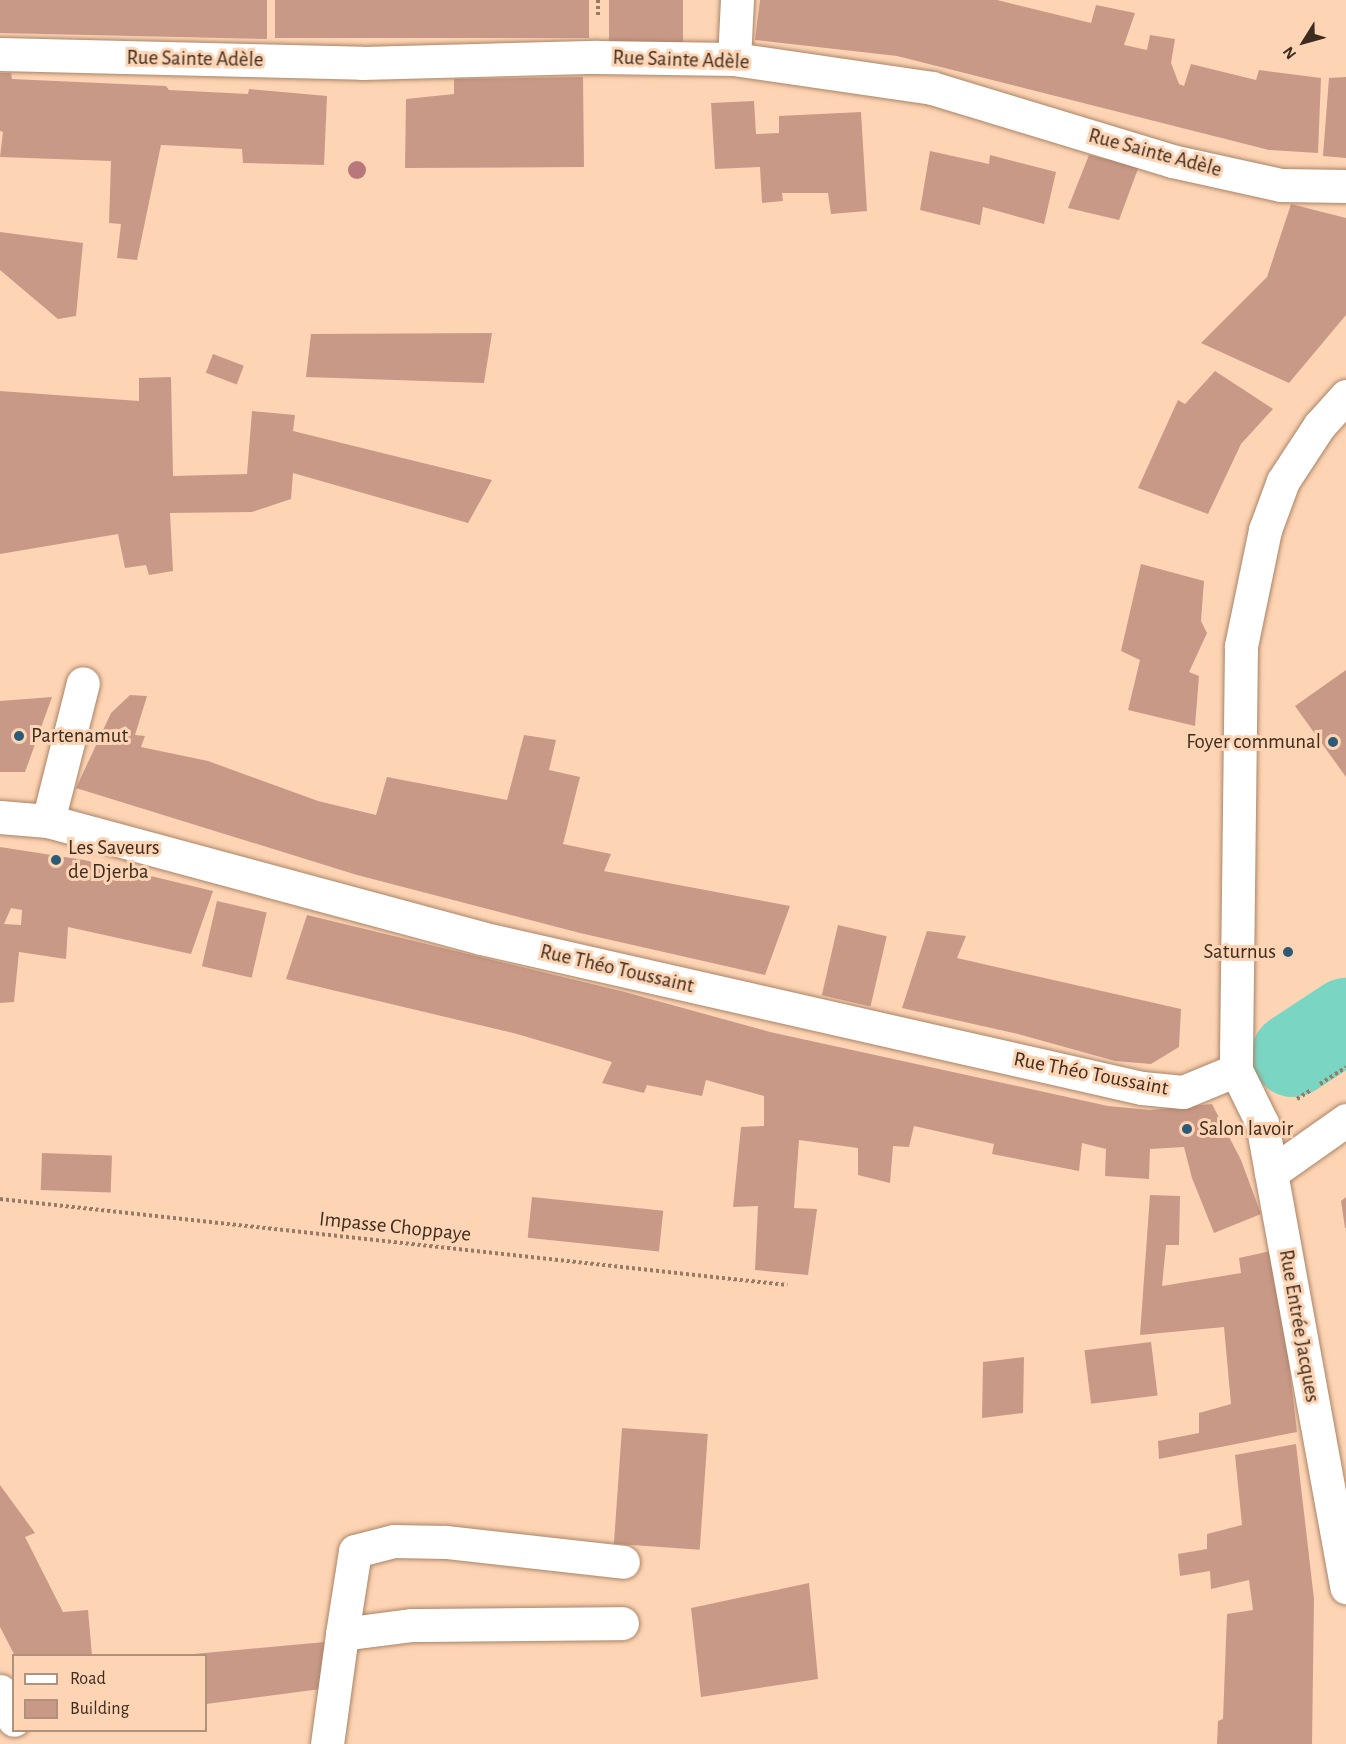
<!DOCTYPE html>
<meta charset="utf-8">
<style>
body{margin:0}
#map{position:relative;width:1346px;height:1744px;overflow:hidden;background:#fdd4b4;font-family:"Alegreya Sans",sans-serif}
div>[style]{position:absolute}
.river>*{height:84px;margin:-42px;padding:0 42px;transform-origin:42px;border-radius:42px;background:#7ad5c3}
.building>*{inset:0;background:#c99988;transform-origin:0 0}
.path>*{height:4px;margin-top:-2px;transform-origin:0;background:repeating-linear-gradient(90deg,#977b65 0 3px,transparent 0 6px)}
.roads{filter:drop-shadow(0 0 2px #aa8466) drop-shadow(0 0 2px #aa8466)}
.minor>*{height:33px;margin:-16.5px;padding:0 16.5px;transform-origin:16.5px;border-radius:16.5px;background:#fff}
.trees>*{width:18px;height:18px;margin:-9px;border-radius:50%;background:#b8777b}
.dots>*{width:16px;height:16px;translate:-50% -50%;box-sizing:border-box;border:3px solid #fdd4b4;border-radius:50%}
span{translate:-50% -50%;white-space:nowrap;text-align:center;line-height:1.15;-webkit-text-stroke:6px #fdd4b4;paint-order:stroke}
.street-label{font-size:21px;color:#3d2d20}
.poi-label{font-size:21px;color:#3d2d20}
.left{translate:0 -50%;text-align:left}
.right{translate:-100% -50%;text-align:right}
.legend{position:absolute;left:12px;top:1654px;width:195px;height:78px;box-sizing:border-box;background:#fdd4b4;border:2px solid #b09179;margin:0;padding:8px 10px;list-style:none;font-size:18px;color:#3d2d20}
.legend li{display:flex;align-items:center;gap:12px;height:30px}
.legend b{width:30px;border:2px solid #b09179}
.north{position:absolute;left:1274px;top:12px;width:60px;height:60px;-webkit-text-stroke:4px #fdd4b4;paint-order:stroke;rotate:233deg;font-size:16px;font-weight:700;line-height:24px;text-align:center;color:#3d2d20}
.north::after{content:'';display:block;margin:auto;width:21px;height:27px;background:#3d2d20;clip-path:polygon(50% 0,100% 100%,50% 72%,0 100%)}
</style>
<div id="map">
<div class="river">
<div style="left:1293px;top:1055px;width:64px;rotate:-33.4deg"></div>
</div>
<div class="building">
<div style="clip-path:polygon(0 0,267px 0,267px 39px,0 33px)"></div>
<div style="left:275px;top:0;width:314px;height:38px"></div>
<div style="left:609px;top:0;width:74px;height:43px"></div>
<div style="clip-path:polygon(760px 0,997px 0,1091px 23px,1096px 5px,1135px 13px,1124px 45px,1147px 50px,1150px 35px,1175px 39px,1171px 63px,1179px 84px,1184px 86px,1191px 64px,1256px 80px,1259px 70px,1321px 78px,1318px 153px,1269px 150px,897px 56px,755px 40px)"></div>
<div style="clip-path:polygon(0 73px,11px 73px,12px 79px,166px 86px,169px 90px,248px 94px,249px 89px,327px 96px,324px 165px,243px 163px,242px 149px,161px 145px,137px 260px,117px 258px,121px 224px,109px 223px,111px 161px,0 157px,3px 132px,0 131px)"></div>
<div style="clip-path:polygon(583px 77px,584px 167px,405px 168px,406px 99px,454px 94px,454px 79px)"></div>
<div style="clip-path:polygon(1346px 77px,1346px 158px,1323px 156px,1329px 78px)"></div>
<div style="clip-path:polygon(754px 101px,756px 134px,779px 133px,779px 116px,861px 112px,867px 211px,831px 214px,828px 193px,782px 193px,783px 201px,762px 203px,760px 167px,715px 169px,711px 103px)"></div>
<div style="clip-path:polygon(930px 151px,989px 164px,990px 155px,1056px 172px,1044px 224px,983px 207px,980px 225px,920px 210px)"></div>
<div style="clip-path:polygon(1089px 155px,1139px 166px,1119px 220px,1068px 208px)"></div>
<div style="clip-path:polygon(1291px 204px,1346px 218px,1346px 315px,1289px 383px,1201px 343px,1267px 277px)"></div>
<div style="clip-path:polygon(0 232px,83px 243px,76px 316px,58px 319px,0 270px)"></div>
<div style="clip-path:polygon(492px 333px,484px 383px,306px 377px,311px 334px)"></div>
<div style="left:213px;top:354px;width:33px;height:20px;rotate:21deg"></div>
<div style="clip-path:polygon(1215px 371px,1273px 409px,1241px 444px,1208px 514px,1138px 488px,1178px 400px,1185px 404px)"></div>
<div style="clip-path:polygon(171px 377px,173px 476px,247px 474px,252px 411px,295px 415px,293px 431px,492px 480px,468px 523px,293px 473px,291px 499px,252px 512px,170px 513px,173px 571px,149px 575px,146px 565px,125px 568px,118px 534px,0 554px,0 391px,139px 401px,139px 378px)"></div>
<div style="clip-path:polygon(1141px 564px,1204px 581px,1201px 621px,1207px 633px,1189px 672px,1199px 676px,1195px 726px,1128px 710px,1140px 660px,1121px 651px)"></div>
<div style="clip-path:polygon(1346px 670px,1346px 777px,1295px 706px)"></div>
<div style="clip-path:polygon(130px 695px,147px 696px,135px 735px,145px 736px,141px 747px,208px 761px,318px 801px,376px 815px,387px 777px,507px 800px,524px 735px,556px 740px,549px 770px,580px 777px,563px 844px,611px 854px,604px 871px,790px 906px,765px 975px,580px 933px,357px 875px,76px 788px,111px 713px)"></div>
<div style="clip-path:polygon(52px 697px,25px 772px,0 772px,0 701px)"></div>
<div style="clip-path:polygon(evenodd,0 847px,84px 860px,213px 891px,191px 954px,68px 927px,66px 959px,19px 952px,14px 1002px,0 1003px,0 847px,11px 908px,22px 910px,21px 925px,4px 924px,11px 908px)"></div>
<div style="left:217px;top:901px;width:51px;height:67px;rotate:13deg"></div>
<div style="clip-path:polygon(307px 915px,625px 992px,770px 1032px,1108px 1106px,1150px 1110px,1212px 1104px,1241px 1160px,1261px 1214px,1214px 1233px,1192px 1178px,1184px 1147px,1150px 1149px,1149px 1179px,1105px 1176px,1106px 1149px,1082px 1143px,1079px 1171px,992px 1154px,994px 1144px,914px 1126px,909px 1147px,893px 1146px,890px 1183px,858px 1175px,858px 1148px,799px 1140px,794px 1208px,817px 1209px,808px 1275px,755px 1270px,758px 1206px,733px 1207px,741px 1127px,764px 1126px,764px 1096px,706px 1080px,702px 1096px,647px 1085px,644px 1093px,602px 1083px,612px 1062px,517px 1034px,286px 979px)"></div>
<div style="left:838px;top:925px;width:50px;height:72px;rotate:13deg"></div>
<div style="clip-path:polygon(927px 931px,966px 936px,957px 958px,1181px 1009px,1179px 1047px,1151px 1064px,1115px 1061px,1018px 1034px,902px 1008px)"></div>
<div style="left:42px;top:1153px;width:70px;height:37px;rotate:2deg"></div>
<div style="clip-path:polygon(1150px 1195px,1180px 1196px,1179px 1245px,1166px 1245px,1162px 1286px,1241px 1273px,1239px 1258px,1276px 1250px,1297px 1432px,1159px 1459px,1158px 1441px,1199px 1433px,1199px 1413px,1231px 1404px,1224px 1327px,1140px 1335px)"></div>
<div style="left:532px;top:1197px;width:132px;height:41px;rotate:6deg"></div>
<div style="clip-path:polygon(1346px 1197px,1346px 1228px,1345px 1228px,1341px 1201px)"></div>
<div style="left:1151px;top:1342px;width:54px;height:67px;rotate:83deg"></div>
<div style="clip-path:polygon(1024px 1357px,1023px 1413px,982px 1418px,983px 1362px)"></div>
<div style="left:622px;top:1428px;width:86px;height:116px;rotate:4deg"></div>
<div style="clip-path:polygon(1296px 1444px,1314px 1599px,1312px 1744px,1217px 1744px,1218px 1721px,1223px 1719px,1227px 1614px,1253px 1610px,1249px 1580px,1211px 1589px,1210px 1571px,1180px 1576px,1178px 1554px,1207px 1549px,1207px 1534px,1242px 1525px,1235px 1455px)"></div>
<div style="clip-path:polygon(0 1485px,35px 1533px,25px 1537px,63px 1612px,88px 1610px,92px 1656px,15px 1656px,0 1627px)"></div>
<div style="clip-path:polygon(809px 1583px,818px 1679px,701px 1697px,691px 1608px)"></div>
<div style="clip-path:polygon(325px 1642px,321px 1689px,206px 1704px,206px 1656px,194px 1654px)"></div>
</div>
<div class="path">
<div style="left:598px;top:15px;width:15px;rotate:-90deg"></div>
<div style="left:1320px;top:1084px;width:31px;rotate:-33deg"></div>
<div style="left:1297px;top:1099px;width:17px;rotate:-33deg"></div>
<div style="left:0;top:1199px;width:792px;rotate:6.24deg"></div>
</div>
<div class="roads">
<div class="minor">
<div style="left:0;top:54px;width:362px;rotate:1.4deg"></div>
<div style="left:362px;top:63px;width:235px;rotate:-1.5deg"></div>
<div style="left:597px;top:57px;width:137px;rotate:0.8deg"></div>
<div style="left:734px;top:59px;width:200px;rotate:8.3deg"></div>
<div style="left:932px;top:88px;width:251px;rotate:16.9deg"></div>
<div style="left:1172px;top:161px;width:112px;rotate:12.4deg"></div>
<div style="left:1281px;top:185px;width:65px;rotate:0.9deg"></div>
<div style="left:734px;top:59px;width:59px;rotate:-87.1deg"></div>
<div style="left:1346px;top:396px;width:40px;rotate:132deg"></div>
<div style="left:1319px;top:426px;width:66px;rotate:123.2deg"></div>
<div style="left:1283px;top:481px;width:52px;rotate:110.2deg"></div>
<div style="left:1265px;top:530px;width:118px;rotate:101.7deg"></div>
<div style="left:1241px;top:646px;width:424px;rotate:90.7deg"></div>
<div style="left:1236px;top:1070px;width:59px;rotate:63.9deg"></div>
<div style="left:1262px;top:1123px;width:472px;rotate:79.7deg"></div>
<div style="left:0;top:817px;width:48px;rotate:4.8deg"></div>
<div style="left:48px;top:821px;width:449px;rotate:15.1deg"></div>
<div style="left:481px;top:938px;width:678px;rotate:12.79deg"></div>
<div style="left:1142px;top:1088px;width:41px;rotate:5.6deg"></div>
<div style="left:1183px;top:1092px;width:57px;rotate:-22.5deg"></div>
<div style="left:48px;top:821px;width:142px;rotate:-75.8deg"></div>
<div style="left:1271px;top:1173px;width:92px;rotate:-35.2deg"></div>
<div style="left:342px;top:1634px;width:84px;rotate:-81.1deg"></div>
<div style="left:355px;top:1551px;width:40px;rotate:-14.4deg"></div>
<div style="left:394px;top:1541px;width:52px;rotate:1.1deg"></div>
<div style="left:446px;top:1542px;width:178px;rotate:6.4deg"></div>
<div style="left:0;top:1691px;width:32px;rotate:64deg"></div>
<div style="left:327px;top:1744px;width:111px;rotate:-82.2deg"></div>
<div style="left:342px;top:1634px;width:71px;rotate:-7.3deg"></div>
<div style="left:412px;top:1625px;width:210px;rotate:-0.5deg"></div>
</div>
</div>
<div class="trees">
<div style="left:357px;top:170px"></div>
</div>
<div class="dots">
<div style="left:19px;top:736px;background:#2c5b79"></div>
<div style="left:1333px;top:742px;background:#2c5b79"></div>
<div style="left:56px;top:860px;background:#2c5b79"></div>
<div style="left:1288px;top:952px;background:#2c5b79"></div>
<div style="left:1187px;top:1129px;background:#2c5b79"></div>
</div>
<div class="street-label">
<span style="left:195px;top:59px;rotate:1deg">Rue Sainte Adèle</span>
<span style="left:681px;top:60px;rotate:2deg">Rue Sainte Adèle</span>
<span style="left:1155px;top:153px;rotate:15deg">Rue Sainte Adèle</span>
<span style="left:617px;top:969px;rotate:13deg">Rue Théo Toussaint</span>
<span style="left:1091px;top:1074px;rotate:11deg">Rue Théo Toussaint</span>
<span style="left:395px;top:1227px;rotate:6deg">Impasse Choppaye</span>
<span style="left:1299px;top:1326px;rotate:80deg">Rue Entrée Jacques</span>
</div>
<div class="poi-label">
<span class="left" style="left:31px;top:736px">Partenamut</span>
<span class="right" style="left:1321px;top:742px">Foyer communal</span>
<span class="left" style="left:68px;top:860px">Les Saveurs<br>de Djerba</span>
<span class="right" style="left:1276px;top:952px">Saturnus</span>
<span class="left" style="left:1199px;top:1129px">Salon lavoir</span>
</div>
<ul class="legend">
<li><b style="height:8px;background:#fff"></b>Road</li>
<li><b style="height:16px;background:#c99988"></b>Building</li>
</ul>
<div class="north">N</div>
</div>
